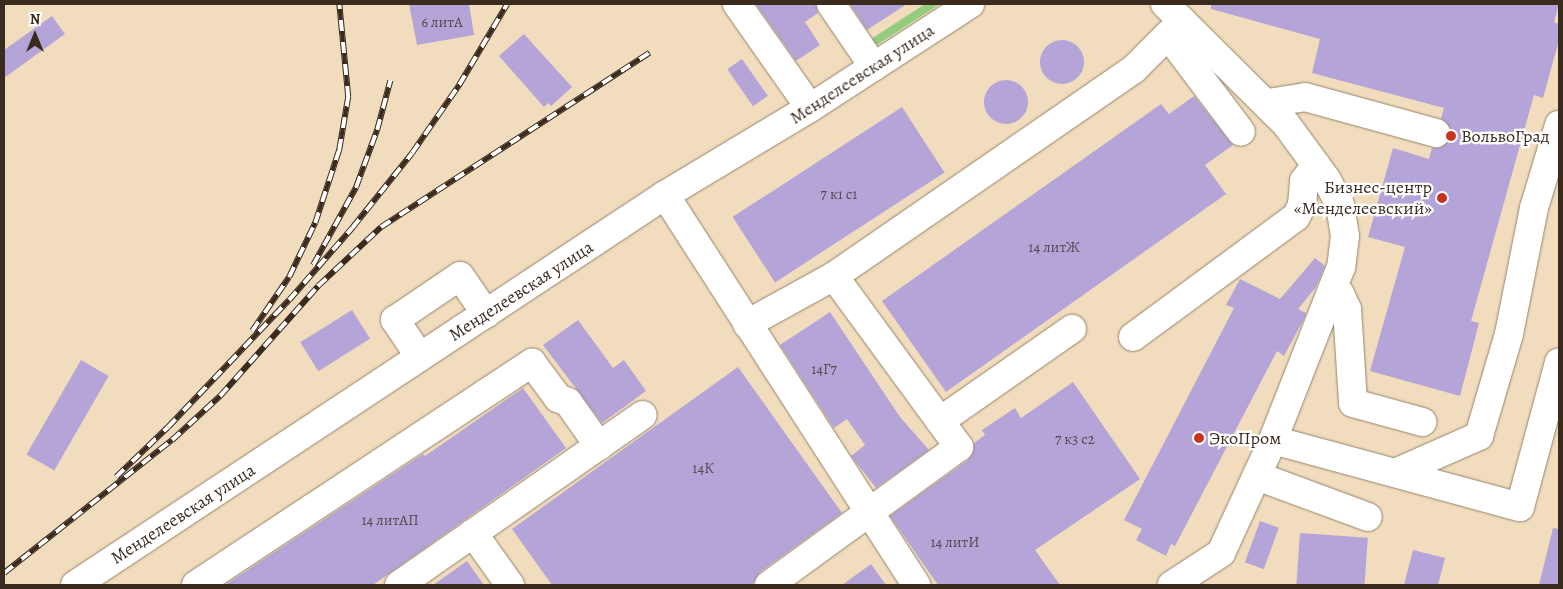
<!DOCTYPE html>
<meta charset="utf-8">
<style>
body{margin:0}
#map{position:relative;width:1563px;height:589px;overflow:hidden;background:#f1ddbd;font-family:Alegreya,serif}
div>[style]{position:absolute}
.green>*{inset:0;background:#93cc7f}
.building>*{inset:0;background:#b4a4d7;transform-origin:0 0}
.round{border-radius:50%}
.roads{filter:drop-shadow(0 0 1px #96846e) drop-shadow(0 0 1px #96846e)}
.minor>*{height:28px;margin:-14px;padding:0 14px;transform-origin:14px;border-radius:14px;background:#fff}
.rail>*{height:5.5px;margin-top:-2.75px;transform-origin:0;background:repeating-linear-gradient(90deg,#fff 0 11px,#3b2a1e 0 22px);box-sizing:border-box;border-block:1px solid #3b2a1e}
.dots>*{width:14px;height:14px;translate:-50% -50%;box-sizing:border-box;border:2px solid #fff;border-radius:50%}
span{translate:-50% -50%;white-space:nowrap;text-align:center;line-height:1.15;-webkit-text-stroke:4.5px #fff;paint-order:stroke}
.number-label{font-size:15px;color:#59484c}
.number-label span{-webkit-text-stroke-width:0}
.street-label{font-size:18px;color:#3b2a1e}
.poi-label{font-size:18px;color:#3b2a1e}
.left{translate:0 -50%;text-align:left}
.right{translate:-100% -50%;text-align:right}
.frame{position:absolute;inset:0;border:5px solid #3b2a1e;pointer-events:none}
.north{position:absolute;left:10px;top:10px;width:50px;height:50px;-webkit-text-stroke:4px #fff;paint-order:stroke;rotate:0deg;font-size:14px;font-weight:700;line-height:20px;text-align:center;color:#3b2a1e}
.north::after{content:'';display:block;margin:auto;width:18px;height:22px;background:#3b2a1e;clip-path:polygon(50% 0,100% 100%,50% 72%,0 100%)}
</style>
<div id="map">
<div class="green">
<div style="clip-path:polygon(925px 4px,940px 4px,872px 48px,868px 41px)"></div>
</div>
<div class="building">
<div style="clip-path:polygon(409px 4px,469px 4px,474px 35px,417px 45px)"></div>
<div style="clip-path:polygon(756px 4px,816px 4px,818px 13px,805px 22px,820px 45px,796px 61px)"></div>
<div style="clip-path:polygon(850px 4px,907px 4px,867px 30px)"></div>
<div style="clip-path:polygon(1211px 4px,1559px 4px,1554px 22px,1559px 24px,1559px 40px,1543px 98px,1534px 95px,1471px 321px,1479px 323px,1460px 396px,1370px 371px,1405px 247px,1368px 237px,1393px 148px,1429px 159px,1432px 148px,1440px 148px,1451px 138px,1451px 129px,1441px 118px,1444px 108px,1312px 73px,1320px 39px,1211px 9px)"></div>
<div style="clip-path:polygon(52px 16px,65px 34px,4px 78px,4px 50px)"></div>
<div style="clip-path:polygon(524px 34px,572px 87px,551px 106px,548px 103px,544px 107px,499px 56px)"></div>
<div class="round" style="left:1040px;top:40px;width:44px;height:44px"></div>
<div style="left:742px;top:59px;width:45px;height:18px;rotate:55deg"></div>
<div class="round" style="left:984px;top:80px;width:44px;height:44px"></div>
<div style="clip-path:polygon(1194px 96px,1233px 145px,1205px 165px,1226px 194px,946px 392px,882px 301px,1161px 104px,1169px 114px)"></div>
<div style="left:902px;top:107px;width:78px;height:202px;rotate:57deg"></div>
<div style="clip-path:polygon(1315px 258px,1325px 266px,1316px 287px,1298px 309px,1306px 313px,1305px 317px,1284px 356px,1277px 351px,1175px 546px,1171px 544px,1166px 556px,1136px 540px,1142px 529px,1124px 520px,1234px 308px,1226px 305px,1240px 279px,1280px 299px)"></div>
<div style="left:352px;top:310px;width:34px;height:61px;rotate:58deg"></div>
<div style="clip-path:polygon(830px 312px,900px 417px,929px 450px,876px 488px,851px 456px,865px 445px,847px 419px,834px 428px,780px 345px)"></div>
<div style="clip-path:polygon(578px 320px,613px 368px,624px 360px,646px 391px,602px 423px,543px 345px)"></div>
<div style="left:81px;top:360px;width:32px;height:109px;rotate:30deg"></div>
<div style="clip-path:polygon(738px 367px,842px 513px,760px 572px,752px 585px,552px 585px,512px 529px)"></div>
<div style="clip-path:polygon(1073px 382px,1140px 479px,1035px 550px,1060px 585px,938px 585px,890px 516px,968px 460px,973px 453px,974px 443px,985px 435px,982px 430px,1015px 408px,1021px 418px)"></div>
<div style="clip-path:polygon(523px 388px,566px 448px,373px 585px,225px 585px,423px 454px,425px 456px)"></div>
<div style="left:1260px;top:521px;width:20px;height:44px;rotate:20deg"></div>
<div style="clip-path:polygon(1553px 528px,1559px 529px,1559px 585px,1539px 585px)"></div>
<div style="left:1300px;top:533px;width:68px;height:52px;rotate:4deg"></div>
<div style="clip-path:polygon(1413px 550px,1445px 558px,1438px 585px,1404px 585px)"></div>
<div style="clip-path:polygon(467px 561px,484px 585px,433px 585px)"></div>
<div style="clip-path:polygon(871px 564px,886px 585px,842px 585px)"></div>
</div>
<div class="roads">
<div class="minor">
<div style="left:737px;top:4px;width:127px;rotate:54.9deg"></div>
<div style="left:831px;top:4px;width:76px;rotate:55.7deg"></div>
<div style="left:1165px;top:4px;width:170px;rotate:44.8deg"></div>
<div style="left:1286px;top:124px;width:69px;rotate:53.8deg"></div>
<div style="left:1327px;top:180px;width:28px;rotate:63deg"></div>
<div style="left:1340px;top:205px;width:31px;rotate:81deg"></div>
<div style="left:1345px;top:236px;width:31px;rotate:97deg"></div>
<div style="left:1341px;top:267px;width:186px;rotate:111.5deg"></div>
<div style="left:1273px;top:440px;width:124px;rotate:114.7deg"></div>
<div style="left:1221px;top:553px;width:59px;rotate:146.9deg"></div>
<div style="left:1168px;top:35px;width:121px;rotate:53deg"></div>
<div style="left:1268px;top:103px;width:37px;rotate:-9deg"></div>
<div style="left:1305px;top:97px;width:136px;rotate:15.4deg"></div>
<div style="left:665px;top:195px;width:464px;rotate:57.2deg"></div>
<div style="left:1332px;top:290px;width:9px;rotate:27deg"></div>
<div style="left:1340px;top:294px;width:17px;rotate:65deg"></div>
<div style="left:1347px;top:309px;width:94px;rotate:86.3deg"></div>
<div style="left:1353px;top:403px;width:72px;rotate:15.4deg"></div>
<div style="left:747px;top:324px;width:99px;rotate:-28.9deg"></div>
<div style="left:834px;top:276px;width:364px;rotate:-34.6deg"></div>
<div style="left:1134px;top:69px;width:68px;rotate:-45deg"></div>
<div style="left:1133px;top:337px;width:202px;rotate:-36.4deg"></div>
<div style="left:1296px;top:217px;width:13px;rotate:-63deg"></div>
<div style="left:1302px;top:205px;width:24px;rotate:-85deg"></div>
<div style="left:1304px;top:181px;width:20px;rotate:-53deg"></div>
<div style="left:420px;top:357px;width:45px;rotate:-124deg"></div>
<div style="left:395px;top:320px;width:78px;rotate:-34.1deg"></div>
<div style="left:460px;top:276px;width:46px;rotate:55.6deg"></div>
<div style="left:940px;top:421px;width:161px;rotate:-34.9deg"></div>
<div style="left:1273px;top:440px;width:256px;rotate:15.2deg"></div>
<div style="left:1520px;top:507px;width:150px;rotate:-74.9deg"></div>
<div style="left:1395px;top:473px;width:92px;rotate:-23.8deg"></div>
<div style="left:1479px;top:436px;width:106px;rotate:-73.6deg"></div>
<div style="left:1509px;top:334px;width:128px;rotate:-78.8deg"></div>
<div style="left:1534px;top:208px;width:87px;rotate:-73.2deg"></div>
<div style="left:1257px;top:476px;width:118px;rotate:20.3deg"></div>
<div style="left:473px;top:533px;width:64px;rotate:54.6deg"></div>
<div style="left:75px;top:585px;width:707px;rotate:-33.47deg"></div>
<div style="left:665px;top:195px;width:169px;rotate:-31deg"></div>
<div style="left:810px;top:108px;width:191px;rotate:-33deg"></div>
<div style="left:196px;top:585px;width:403px;rotate:-33.5deg"></div>
<div style="left:532px;top:363px;width:44px;rotate:53.4deg"></div>
<div style="left:558px;top:398px;width:11px;rotate:22deg"></div>
<div style="left:568px;top:402px;width:54px;rotate:54.8deg"></div>
<div style="left:399px;top:585px;width:297px;rotate:-34.9deg"></div>
<div style="left:769px;top:585px;width:235px;rotate:-36deg"></div>
<div style="left:959px;top:447px;width:212px;rotate:-126.2deg"></div>
</div>
</div>
<div class="rail">
<div style="left:313px;top:265px;width:89px;rotate:-61.1deg"></div>
<div style="left:356px;top:187px;width:61px;rotate:-69.8deg"></div>
<div style="left:377px;top:130px;width:51px;rotate:-75.1deg"></div>
<div style="left:252px;top:331px;width:65px;rotate:-55.6deg"></div>
<div style="left:289px;top:277px;width:60px;rotate:-64.3deg"></div>
<div style="left:315px;top:223px;width:77px;rotate:-71.8deg"></div>
<div style="left:339px;top:150px;width:54px;rotate:-80.4deg"></div>
<div style="left:348px;top:97px;width:93px;rotate:-95.5deg"></div>
<div style="left:116px;top:477px;width:72px;rotate:-43.9deg"></div>
<div style="left:168px;top:427px;width:175px;rotate:-46.4deg"></div>
<div style="left:289px;top:300px;width:96px;rotate:-48.8deg"></div>
<div style="left:352px;top:228px;width:96px;rotate:-51.3deg"></div>
<div style="left:412px;top:153px;width:83px;rotate:-55.3deg"></div>
<div style="left:459px;top:85px;width:94px;rotate:-59.3deg"></div>
<div style="left:4px;top:573px;width:214px;rotate:-38.4deg"></div>
<div style="left:172px;top:440px;width:65px;rotate:-42.5deg"></div>
<div style="left:220px;top:396px;width:147px;rotate:-48.3deg"></div>
<div style="left:318px;top:286px;width:86px;rotate:-43.1deg"></div>
<div style="left:381px;top:227px;width:320px;rotate:-33deg"></div>
</div>
<div class="dots">
<div style="left:1451px;top:136px;background:#c8321e"></div>
<div style="left:1442px;top:198px;background:#c8321e"></div>
<div style="left:1199px;top:438px;background:#c8321e"></div>
</div>
<div class="number-label">
<span style="left:442px;top:23px">6 литА</span>
<span style="left:839px;top:195px">7 к1 с1</span>
<span style="left:1054px;top:248px">14 литЖ</span>
<span style="left:824px;top:370px">14Г7</span>
<span style="left:1075px;top:440px">7 к3 с2</span>
<span style="left:703px;top:469px">14К</span>
<span style="left:390px;top:521px">14 литАП</span>
<span style="left:955px;top:543px">14 литИ</span>
</div>
<div class="street-label">
<span style="left:862px;top:74px;rotate:-33deg">Менделеевская улица</span>
<span style="left:521px;top:291px;rotate:-33deg">Менделеевская улица</span>
<span style="left:183px;top:514px;rotate:-33deg">Менделеевская улица</span>
</div>
<div class="poi-label">
<span class="left" style="left:1461px;top:136px">ВольвоГрад</span>
<span class="right" style="left:1432px;top:198px">Бизнес-центр<br>«Менделеевский»</span>
<span class="left" style="left:1209px;top:438px">ЭкоПром</span>
</div>
<div class="frame"></div>
<div class="north">N</div>
</div>
